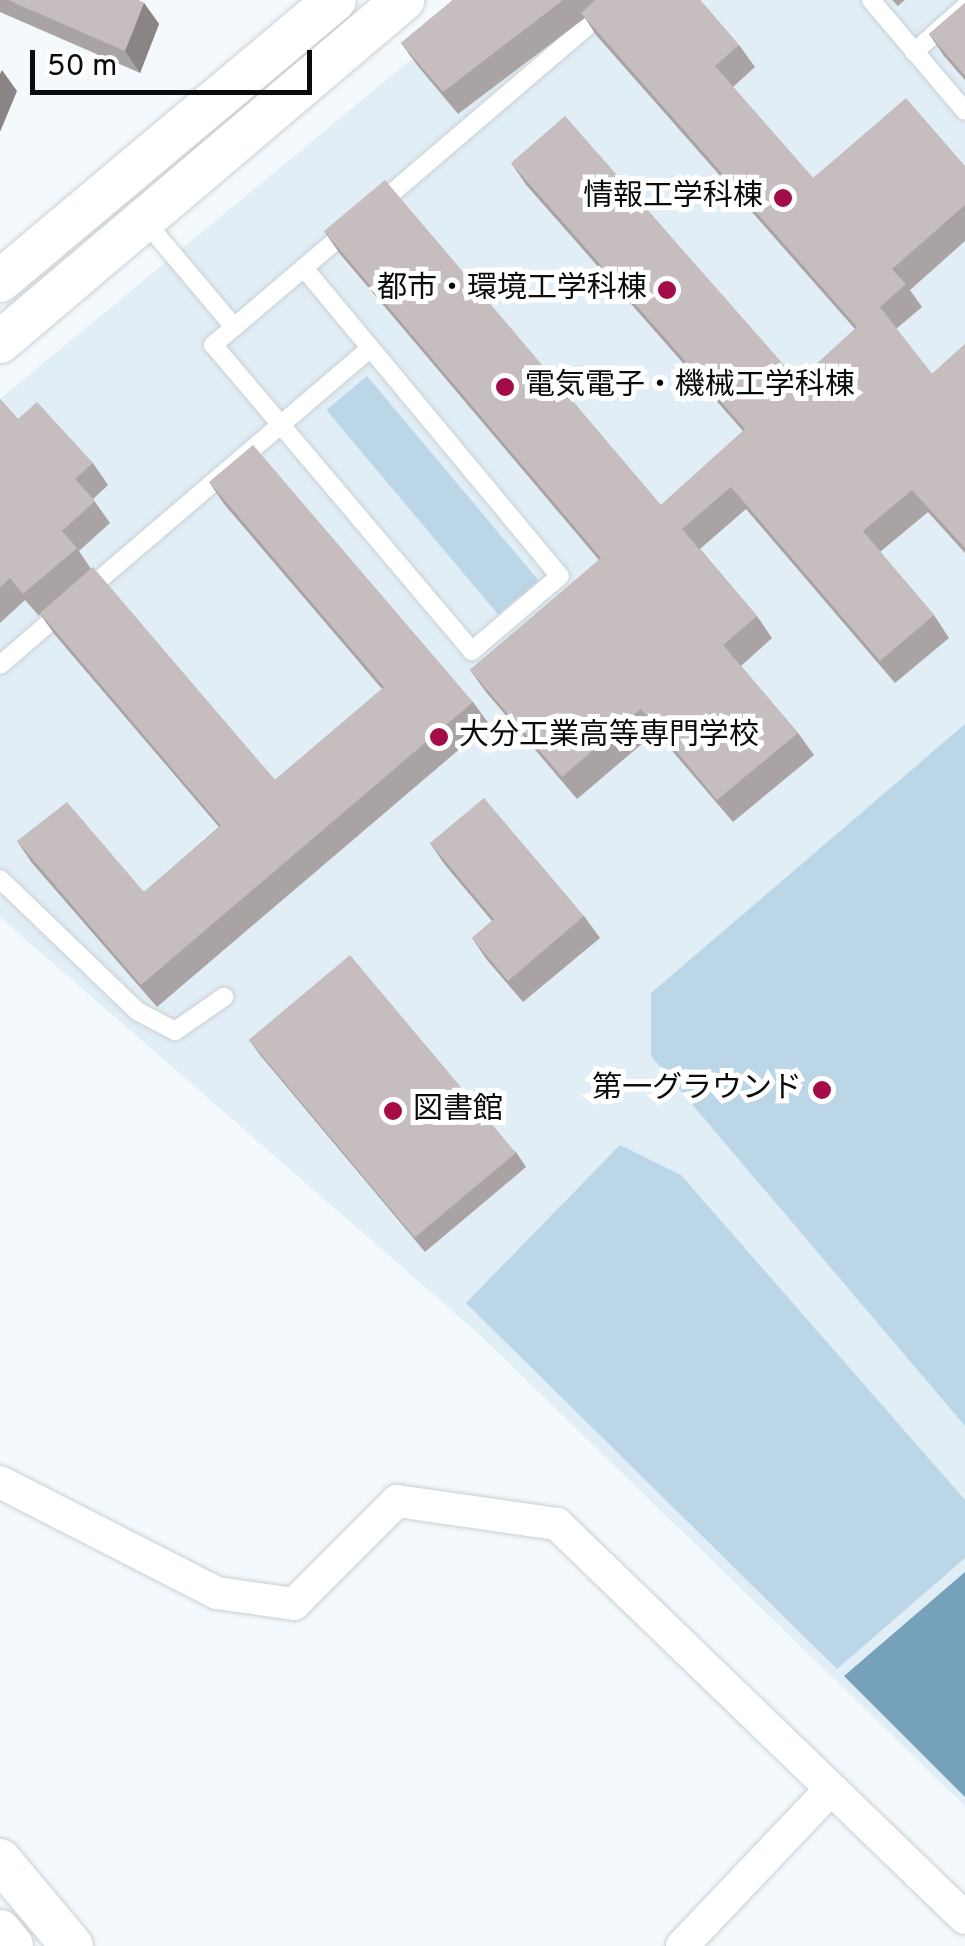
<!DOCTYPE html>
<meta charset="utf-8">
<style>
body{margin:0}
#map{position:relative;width:965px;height:1946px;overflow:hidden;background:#f3f9fd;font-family:Overpass,"Noto Sans JP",sans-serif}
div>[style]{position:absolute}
.built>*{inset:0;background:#e1eef6}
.green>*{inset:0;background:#bbd6e6;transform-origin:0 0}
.water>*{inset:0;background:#76a1ba}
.roads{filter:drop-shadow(0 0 2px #cad0d4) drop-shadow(0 0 2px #cad0d4)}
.service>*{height:18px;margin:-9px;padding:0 9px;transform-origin:9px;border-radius:9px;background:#fff}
.minor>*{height:32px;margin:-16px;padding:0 16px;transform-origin:16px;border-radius:16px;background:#fff}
.tertiary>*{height:42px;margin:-21px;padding:0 21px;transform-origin:21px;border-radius:21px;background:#fff}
.wall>*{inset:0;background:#a9a3a3}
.shaded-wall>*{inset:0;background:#8a8485}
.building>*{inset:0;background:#c5bdbe;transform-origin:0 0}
.dots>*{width:28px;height:28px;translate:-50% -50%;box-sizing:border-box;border:5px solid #fff;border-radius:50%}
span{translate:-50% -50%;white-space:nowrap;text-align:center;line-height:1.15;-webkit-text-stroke:10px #fff;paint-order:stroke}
.poi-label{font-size:30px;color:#0a0c0d}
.right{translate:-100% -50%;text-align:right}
.left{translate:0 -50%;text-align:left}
.scale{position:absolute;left:30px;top:50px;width:282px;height:45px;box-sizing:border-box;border:5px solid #0a0c0d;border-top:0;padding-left:12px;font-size:30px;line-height:35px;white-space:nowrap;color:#0a0c0d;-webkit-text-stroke:8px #fff;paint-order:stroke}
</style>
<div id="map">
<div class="built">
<div style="clip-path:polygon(483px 0,965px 0,965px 1806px,479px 1334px,0 917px,0 399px)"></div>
</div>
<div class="green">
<div style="left:367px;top:376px;width:267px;height:53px;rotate:50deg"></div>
<div style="clip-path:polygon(965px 724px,965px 1426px,651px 1056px,651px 993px)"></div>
<div style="clip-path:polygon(620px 1145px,681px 1175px,965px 1500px,965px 1558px,837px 1669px,466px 1303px)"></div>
</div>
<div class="water">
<div style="clip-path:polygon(965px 1572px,965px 1797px,844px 1676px)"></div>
</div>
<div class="roads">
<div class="service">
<div style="left:871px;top:0;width:145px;rotate:49.7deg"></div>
<div style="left:914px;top:52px;width:68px;rotate:-41.4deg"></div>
<div style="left:379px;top:204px;width:314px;rotate:-40.5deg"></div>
<div style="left:144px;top:220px;width:140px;rotate:49.9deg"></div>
<div style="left:304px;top:268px;width:400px;rotate:50.3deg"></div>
<div style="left:560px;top:576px;width:116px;rotate:139.6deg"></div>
<div style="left:472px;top:651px;width:401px;rotate:-130.2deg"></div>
<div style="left:213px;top:345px;width:177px;rotate:-40.4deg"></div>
<div style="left:85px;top:592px;width:375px;rotate:-40.5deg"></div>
<div style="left:0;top:665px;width:86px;rotate:-40.7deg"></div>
<div style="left:0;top:879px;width:190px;rotate:43.9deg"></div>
<div style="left:137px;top:1011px;width:43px;rotate:27.8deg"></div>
<div style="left:175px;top:1031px;width:60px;rotate:-34.8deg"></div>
</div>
<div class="minor">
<div style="left:0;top:1482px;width:244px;rotate:27.1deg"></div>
<div style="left:217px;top:1593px;width:78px;rotate:8.1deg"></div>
<div style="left:294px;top:1604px;width:146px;rotate:-45deg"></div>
<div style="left:397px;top:1501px;width:162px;rotate:8.2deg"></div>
<div style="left:557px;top:1524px;width:567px;rotate:44deg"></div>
<div style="left:682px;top:1946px;width:215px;rotate:-46.5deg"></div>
</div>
<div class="tertiary">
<div style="left:0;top:281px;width:437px;rotate:-40deg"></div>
<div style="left:0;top:342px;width:529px;rotate:-40.32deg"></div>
<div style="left:0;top:1860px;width:112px;rotate:50.1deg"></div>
<div style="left:0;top:1931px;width:19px;rotate:51deg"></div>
</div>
</div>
<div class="wall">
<div style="clip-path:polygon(0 0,138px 0,144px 3px,159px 24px,140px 73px,0 12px)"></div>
<div style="clip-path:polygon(453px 0,700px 0,739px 45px,755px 67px,733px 87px,813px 178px,965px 166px,965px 241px,910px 290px,922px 307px,896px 329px,932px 374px,965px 344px,965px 553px,928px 512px,880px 552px,934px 615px,949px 638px,895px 683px,746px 509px,700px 549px,757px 616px,772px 638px,741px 666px,798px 733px,814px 755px,733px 822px,656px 732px,577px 799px,486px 692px,470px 670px,599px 560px,340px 254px,324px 231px,661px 505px,743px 431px,527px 186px,511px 163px,798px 381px,855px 329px,596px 35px,585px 18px,458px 114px,417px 65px,401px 43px)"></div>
<div style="clip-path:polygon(892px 0,905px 0,898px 6px)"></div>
<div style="clip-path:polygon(965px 3px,965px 80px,944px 56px,929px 34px)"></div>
<div style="clip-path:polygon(0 399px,18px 419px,93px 463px,108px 485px,93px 499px,110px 523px,79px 551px,91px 569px,275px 780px,382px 689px,224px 504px,209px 482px,473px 702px,489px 724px,157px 1007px,32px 863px,17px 841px,144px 892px,219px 827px,55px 635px,40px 614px,39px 616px,25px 600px,0 623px)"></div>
<div style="clip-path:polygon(430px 843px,584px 916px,600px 938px,523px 1002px,487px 960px,472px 938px,492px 921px,445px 865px)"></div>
<div style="clip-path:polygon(249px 1040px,516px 1152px,526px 1167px,425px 1252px,260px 1055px)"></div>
</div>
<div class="shaded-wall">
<div style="clip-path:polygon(144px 3px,159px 24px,140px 73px,125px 51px)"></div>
<div style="clip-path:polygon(2px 70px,17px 91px,0 132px,0 74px)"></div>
</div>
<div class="building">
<div style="clip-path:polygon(8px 0,138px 0,144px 3px,125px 51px)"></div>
<div style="clip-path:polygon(453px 0,563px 0,443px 92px,401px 43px)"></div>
<div style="clip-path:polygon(595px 0,700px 0,739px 45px,715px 66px,813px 178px,906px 98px,965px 166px,965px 205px,892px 269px,906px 284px,880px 307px,932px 374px,965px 344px,965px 548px,912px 490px,863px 531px,934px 615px,880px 661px,731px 487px,682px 529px,757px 616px,723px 645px,798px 733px,717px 800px,641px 709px,562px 777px,470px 670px,601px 558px,324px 231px,385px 180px,661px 505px,745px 429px,511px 163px,565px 116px,798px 381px,857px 327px,581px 13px)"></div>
<div style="clip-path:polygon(965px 3px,965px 76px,929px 34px)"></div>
<div style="clip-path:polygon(0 399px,18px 419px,37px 402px,93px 463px,75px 479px,95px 501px,62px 531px,77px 548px,23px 594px,10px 578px,0 587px)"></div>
<div style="clip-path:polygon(253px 445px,473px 702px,141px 985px,17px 841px,67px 802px,144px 892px,221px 826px,40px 613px,93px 567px,275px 780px,384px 687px,209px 482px)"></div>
<div style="clip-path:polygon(484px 798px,584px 916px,508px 981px,472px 938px,494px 919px,430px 843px)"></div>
<div style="left:350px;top:955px;width:258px;height:132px;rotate:50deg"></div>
</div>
<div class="dots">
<div style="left:783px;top:198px;background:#a40c48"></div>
<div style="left:667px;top:290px;background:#a40c48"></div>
<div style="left:505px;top:387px;background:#a40c48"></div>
<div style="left:439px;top:737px;background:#a40c48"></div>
<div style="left:822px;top:1090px;background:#a40c48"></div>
<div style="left:393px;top:1111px;background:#a40c48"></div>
</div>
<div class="poi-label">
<span class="right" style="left:763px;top:198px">情報工学科棟</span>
<span class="right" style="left:647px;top:290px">都市・環境工学科棟</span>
<span class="left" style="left:525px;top:387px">電気電子・機械工学科棟</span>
<span class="left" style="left:459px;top:737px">大分工業高等専門学校</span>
<span class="right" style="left:802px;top:1090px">第一グラウンド</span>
<span class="left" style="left:413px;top:1111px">図書館</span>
</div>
<div class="scale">50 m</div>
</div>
